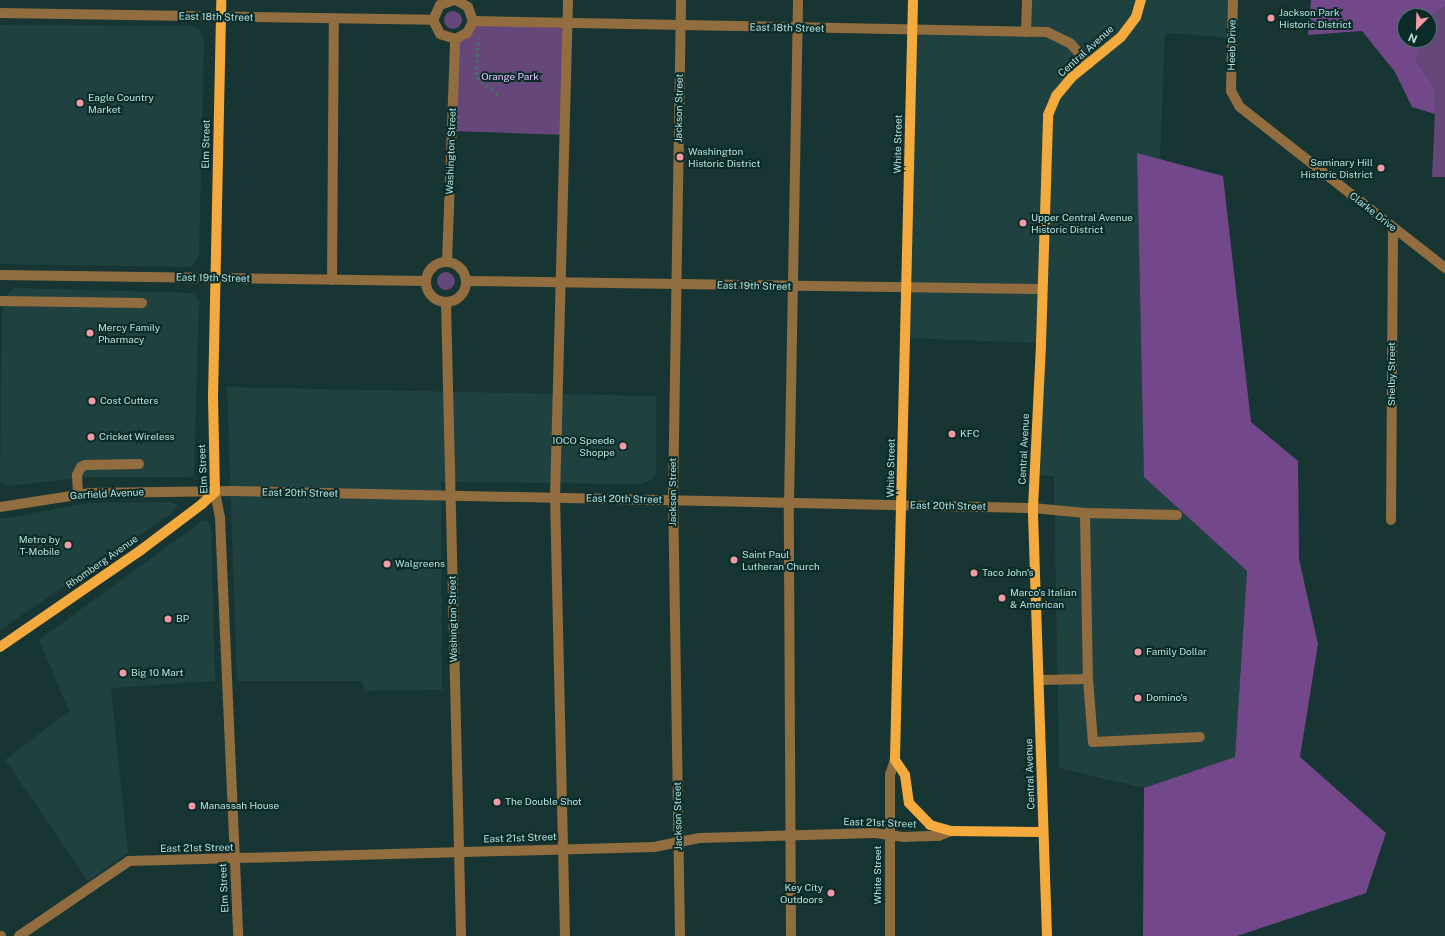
<!DOCTYPE html>
<html>
<head>
<meta charset="utf-8">
<style>
	body { margin:0 }
	#map { position:relative; width:1445px; height:936px; overflow:hidden; background:#163533; font-family:"Public Sans",sans-serif }
	div>[style] { position:absolute }
	[style*='--x'] { left:calc(var(--x)*1px); top:calc(var(--y)*1px); width:calc(var(--w)*1px); rotate:calc(var(--a)*1deg) }
	.built>* { inset:0; background:#1f4241 }
	.green>* { inset:0; background:#664779 }
	.round { border-radius:50% }
	.forest>* { inset:0; background:#72488b }
	.path>* { height:2.5px; margin-top:-1.25px; transform-origin:0; background:repeating-linear-gradient(90deg,#4a6d6b 0 3px,transparent 0 6px) }
	.minor>* { height:10px; margin:-5px; padding:0 5px; transform-origin:5px; border-radius:5px; background:#926d3f }
	.minor>.ring { margin:-5px; padding:0; box-sizing:content-box; background:none; border:10px solid #926d3f; border-radius:50% }
	.major>* { height:10px; margin:-5px; padding:0 5px; transform-origin:5px; border-radius:5px; background:#f5aa3d }
	.dots>* { width:11px; height:11px; translate:-50% -50%; box-sizing:border-box; border:2px solid #0b2b29; border-radius:50% }
	span { translate:-50% -50%; white-space:nowrap; text-align:center; line-height:1.15; -webkit-text-stroke:4px #0b2b29; paint-order:stroke }
	.poi-label { font-size:10px; color:#b4e0dd }
	.left { translate:0 -50%; text-align:left }
	.right { translate:-100% -50%; text-align:right }
	.street-label { font-size:10px; color:#b4e0dd }
	.park-label { font-size:10px; color:#e6c3fd }
	.north { position:absolute; left:1397px; top:8px; width:40px; height:40px; box-sizing:border-box; background:#0b2b29; border:1px solid #4f7371; border-radius:50%; rotate:203deg; font-size:11px; font-weight:700; line-height:16px; text-align:center; color:#b4e0dd }
	.north::after { content:''; display:block; margin:auto; width:14px; height:18px; background:#f49aa5; clip-path:polygon(50% 0,100% 100%,50% 72%,0 100%) }
</style>
</head>
<body>
<div id="map">
	<div class="built">
		<i style="clip-path:polygon(1027px 0,1233px 0,1232px 38px,1165px 33px,1160px 159px,1137px 153px,1144px 477px,1247px 571px,1235px 757px,1144px 788px,1059px 768px,1054px 476px,1034px 475px,1041px 343px,905px 338px,912px 30px,1026px 32px)"></i>
		<i style="clip-path:polygon(0 25px,192px 26px,200px 30px,204px 40px,199px 255px,192px 267px,0 264px)"></i>
		<i style="clip-path:polygon(15px 288px,195px 293px,199px 302px,194px 475px,189px 477px,89px 477px,9px 486px,0 481px,2px 311px,3px 298px)"></i>
		<i style="clip-path:polygon(227px 387px,656px 396px,656px 473px,654px 478px,643px 484px,441px 482px,442px 690px,364px 691px,363px 681px,237px 681px)"></i>
		<i style="clip-path:polygon(171px 502px,177px 505px,172px 513px,0 630px,0 519px,89px 503px)"></i>
		<i style="clip-path:polygon(207px 520px,211px 526px,215px 681px,111px 688px,128px 853px,88px 881px,5px 760px,69px 711px,39px 640px,202px 521px)"></i>
	</div>
	<div class="green">
		<i style="clip-path:polygon(1445px 7px,1445px 177px,1432px 177px,1436px 89px,1416px 60px,1423px 40px,1429px 40px,1432px 15px)"></i>
		<i class="round" style="left:444px;top:11px;width:18px;height:18px"></i>
		<i style="clip-path:polygon(473px 21px,568px 23px,565px 135px,451px 131px,455px 39px)"></i>
		<i class="round" style="left:437px;top:272px;width:18px;height:18px"></i>
	</div>
	<div class="forest">
		<i style="clip-path:polygon(1311px 0,1445px 0,1445px 7px,1432px 15px,1429px 23px,1429px 16px,1405px 16px,1405px 40px,1423px 40px,1416px 60px,1436px 89px,1435px 114px,1412px 107px,1395px 72px,1362px 31px,1308px 35px)"></i>
		<i style="clip-path:polygon(1137px 153px,1223px 176px,1251px 422px,1298px 461px,1299px 559px,1318px 644px,1300px 757px,1386px 833px,1366px 893px,1237px 936px,1143px 936px,1144px 788px,1235px 757px,1247px 571px,1144px 477px)"></i>
	</div>
	<div class="path">
		<i style="--x:478;--y:42;--w:35;--a:92"></i>
		<i style="--x:477;--y:77;--w:26;--a:39"></i>
		<i style="--x:497;--y:93;--w:5;--a:79"></i>
	</div>
	<div class="minor">
		<i style="--x:454;--y:0;--w:15;--a:160"></i>
		<i style="--x:440;--y:5;--w:17;--a:115"></i>
		<i style="--x:433;--y:20;--w:16;--a:63"></i>
		<i style="--x:440;--y:34;--w:16;--a:18"></i>
		<i style="--x:455;--y:39;--w:13;--a:-27"></i>
		<i style="--x:467;--y:33;--w:13;--a:-63"></i>
		<i style="--x:473;--y:21;--w:15;--a:-110"></i>
		<i style="--x:468;--y:7;--w:14;--a:-150"></i>
		<i style="--x:1233;--y:0;--w:91;--a:91.3"></i>
		<i style="--x:1231;--y:91;--w:18;--a:61"></i>
		<i style="--x:1240;--y:107;--w:261;--a:38.1"></i>
		<i style="--x:0;--y:13;--w:433;--a:0.9"></i>
		<i style="--x:473;--y:21;--w:574;--a:1.1"></i>
		<i style="--x:1047;--y:32;--w:25;--a:26"></i>
		<i style="--x:1070;--y:43;--w:28;--a:48"></i>
		<i style="--x:1026;--y:32;--w:32;--a:-88"></i>
		<i style="--x:447;--y:262;--w:223;--a:-87.9"></i>
		<i class="ring" style="left:426px;top:262px;width:30px;height:30px"></i>
		<i style="--x:0;--y:275;--w:426;--a:0.8"></i>
		<i style="--x:332;--y:280;--w:261;--a:-89.6"></i>
		<i style="--x:466;--y:281;--w:575;--a:0.8"></i>
		<i style="--x:0;--y:301;--w:142;--a:0.8"></i>
		<i style="--x:446;--y:302;--w:634;--a:88.64"></i>
		<i style="--x:215;--y:492;--w:26;--a:79"></i>
		<i style="--x:220;--y:518;--w:418;--a:87.5"></i>
		<i style="--x:78;--y:494;--w:19;--a:-93"></i>
		<i style="--x:77;--y:475;--w:9;--a:-63"></i>
		<i style="--x:81;--y:467;--w:4;--a:-27"></i>
		<i style="--x:85;--y:465;--w:54;--a:-1.1"></i>
		<i style="--x:0;--y:507;--w:90;--a:-8.9"></i>
		<i style="--x:89;--y:493;--w:145;--a:-0.8"></i>
		<i style="--x:234;--y:491;--w:799;--a:1.22"></i>
		<i style="--x:1033;--y:508;--w:52;--a:5.5"></i>
		<i style="--x:1085;--y:513;--w:166;--a:89"></i>
		<i style="--x:1088;--y:679;--w:49;--a:178.8"></i>
		<i style="--x:1085;--y:513;--w:92;--a:1.2"></i>
		<i style="--x:1391;--y:520;--w:291;--a:-89.6"></i>
		<i style="--x:1088;--y:679;--w:63;--a:85.5"></i>
		<i style="--x:1093;--y:742;--w:107;--a:-2.7"></i>
		<i style="--x:0;--y:936;--w:1;--a:0"></i>
		<i style="--x:19;--y:936;--w:133;--a:-34.3"></i>
		<i style="--x:129;--y:861;--w:525;--a:-1.53"></i>
		<i style="--x:654;--y:847;--w:46;--a:-11.3"></i>
		<i style="--x:699;--y:838;--w:176;--a:-1.6"></i>
		<i style="--x:875;--y:833;--w:28;--a:8"></i>
		<i style="--x:903;--y:837;--w:35;--a:-2"></i>
		<i style="--x:938;--y:836;--w:14;--a:-21"></i>
		<i style="--x:565;--y:936;--w:438;--a:-91.3"></i>
		<i style="--x:555;--y:498;--w:498;--a:-88.5"></i>
		<i style="--x:680;--y:936;--w:436;--a:-90.9"></i>
		<i style="--x:673;--y:500;--w:500;--a:-89.08"></i>
		<i style="--x:791;--y:936;--w:433;--a:-90.3"></i>
		<i style="--x:789;--y:503;--w:503;--a:-88.97"></i>
		<i style="--x:890;--y:936;--w:161;--a:-90"></i>
		<i style="--x:890;--y:775;--w:16;--a:-72"></i>
	</div>
	<div class="major">
		<i style="--x:913;--y:0;--w:760;--a:91.36"></i>
		<i style="--x:895;--y:760;--w:18;--a:56"></i>
		<i style="--x:905;--y:775;--w:28;--a:82"></i>
		<i style="--x:909;--y:803;--w:30;--a:46"></i>
		<i style="--x:930;--y:825;--w:22;--a:16"></i>
		<i style="--x:951;--y:831;--w:92;--a:0.6"></i>
		<i style="--x:0;--y:647;--w:171;--a:-34.5"></i>
		<i style="--x:141;--y:550;--w:76;--a:-37"></i>
		<i style="--x:202;--y:504;--w:18;--a:-43"></i>
		<i style="--x:215;--y:492;--w:95;--a:-91.2"></i>
		<i style="--x:213;--y:397;--w:397;--a:-88.8"></i>
		<i style="--x:1047;--y:936;--w:428;--a:-91.9"></i>
		<i style="--x:1033;--y:508;--w:165;--a:-87.2"></i>
		<i style="--x:1041;--y:343;--w:228;--a:-88.2"></i>
		<i style="--x:1048;--y:115;--w:21;--a:-67"></i>
		<i style="--x:1056;--y:96;--w:25;--a:-50"></i>
		<i style="--x:1072;--y:77;--w:63;--a:-39.2"></i>
		<i style="--x:1121;--y:37;--w:25;--a:-53"></i>
		<i style="--x:1136;--y:17;--w:18;--a:-74"></i>
	</div>
	<div class="dots">
		<i style="left:1271px;top:18px;background:#f49aa5"></i>
		<i style="left:80px;top:103px;background:#f49aa5"></i>
		<i style="left:680px;top:157px;background:#f49aa5"></i>
		<i style="left:1381px;top:168px;background:#f49aa5"></i>
		<i style="left:1023px;top:223px;background:#f49aa5"></i>
		<i style="left:90px;top:333px;background:#f49aa5"></i>
		<i style="left:92px;top:401px;background:#f49aa5"></i>
		<i style="left:952px;top:434px;background:#f49aa5"></i>
		<i style="left:91px;top:437px;background:#f49aa5"></i>
		<i style="left:623px;top:446px;background:#f49aa5"></i>
		<i style="left:68px;top:545px;background:#f49aa5"></i>
		<i style="left:734px;top:560px;background:#f49aa5"></i>
		<i style="left:387px;top:564px;background:#f49aa5"></i>
		<i style="left:974px;top:573px;background:#f49aa5"></i>
		<i style="left:1002px;top:598px;background:#f49aa5"></i>
		<i style="left:168px;top:619px;background:#f49aa5"></i>
		<i style="left:1138px;top:652px;background:#f49aa5"></i>
		<i style="left:123px;top:673px;background:#f49aa5"></i>
		<i style="left:1138px;top:698px;background:#f49aa5"></i>
		<i style="left:497px;top:802px;background:#f49aa5"></i>
		<i style="left:192px;top:806px;background:#f49aa5"></i>
		<i style="left:831px;top:893px;background:#f49aa5"></i>
	</div>
	<div class="poi-label">
		<span class="left" style="left:1279px;top:18px">Jackson Park<br>Historic District</span>
		<span class="left" style="left:88px;top:103px">Eagle Country<br>Market</span>
		<span class="left" style="left:688px;top:157px">Washington<br>Historic District</span>
		<span class="right" style="left:1373px;top:168px">Seminary Hill<br>Historic District</span>
		<span class="left" style="left:1031px;top:223px">Upper Central Avenue<br>Historic District</span>
		<span class="left" style="left:98px;top:333px">Mercy Family<br>Pharmacy</span>
		<span class="left" style="left:100px;top:401px">Cost Cutters</span>
		<span class="left" style="left:960px;top:434px">KFC</span>
		<span class="left" style="left:99px;top:437px">Cricket Wireless</span>
		<span class="right" style="left:615px;top:446px">IOCO Speede<br>Shoppe</span>
		<span class="right" style="left:60px;top:545px">Metro by<br>T-Mobile</span>
		<span class="left" style="left:742px;top:560px">Saint Paul<br>Lutheran Church</span>
		<span class="left" style="left:395px;top:564px">Walgreens</span>
		<span class="left" style="left:982px;top:573px">Taco John's</span>
		<span class="left" style="left:1010px;top:598px">Marco's Italian<br>&amp; American</span>
		<span class="left" style="left:176px;top:619px">BP</span>
		<span class="left" style="left:1146px;top:652px">Family Dollar</span>
		<span class="left" style="left:131px;top:673px">Big 10 Mart</span>
		<span class="left" style="left:1146px;top:698px">Domino's</span>
		<span class="left" style="left:505px;top:802px">The Double Shot</span>
		<span class="left" style="left:200px;top:806px">Manassah House</span>
		<span class="right" style="left:823px;top:893px">Key City<br>Outdoors</span>
	</div>
	<div class="street-label">
		<span style="left:216px;top:17px;rotate:1deg">East 18th Street</span>
		<span style="left:787px;top:28px;rotate:1deg">East 18th Street</span>
		<span style="left:1232px;top:45px;rotate:-89deg">Heeb Drive</span>
		<span style="left:1086px;top:51px;rotate:-42deg">Central Avenue</span>
		<span style="left:679px;top:108px;rotate:-89deg">Jackson Street</span>
		<span style="left:206px;top:144px;rotate:-89deg">Elm Street</span>
		<span style="left:898px;top:144px;rotate:-89deg">White Street</span>
		<span style="left:451px;top:151px;rotate:-88deg">Washington Street</span>
		<span style="left:1373px;top:212px;rotate:38deg">Clarke Drive</span>
		<span style="left:213px;top:278px;rotate:1deg">East 19th Street</span>
		<span style="left:754px;top:286px;rotate:1deg">East 19th Street</span>
		<span style="left:1392px;top:374px;rotate:-90deg">Shelby Street</span>
		<span style="left:1024px;top:449px;rotate:-87deg">Central Avenue</span>
		<span style="left:891px;top:468px;rotate:-89deg">White Street</span>
		<span style="left:203px;top:469px;rotate:-93deg">Elm Street</span>
		<span style="left:673px;top:492px;rotate:-90deg">Jackson Street</span>
		<span style="left:300px;top:493px;rotate:1deg">East 20th Street</span>
		<span style="left:107px;top:494px;rotate:-3deg">Garfield Avenue</span>
		<span style="left:624px;top:499px;rotate:1deg">East 20th Street</span>
		<span style="left:948px;top:506px;rotate:1deg">East 20th Street</span>
		<span style="left:102px;top:562px;rotate:-35deg">Rhomberg Avenue</span>
		<span style="left:453px;top:619px;rotate:-91deg">Washington Street</span>
		<span style="left:1030px;top:774px;rotate:-92deg">Central Avenue</span>
		<span style="left:678px;top:816px;rotate:-91deg">Jackson Street</span>
		<span style="left:880px;top:823px;rotate:2deg">East 21st Street</span>
		<span style="left:520px;top:838px;rotate:-2deg">East 21st Street</span>
		<span style="left:197px;top:848px;rotate:-1deg">East 21st Street</span>
		<span style="left:878px;top:875px;rotate:-90deg">White Street</span>
		<span style="left:224px;top:888px;rotate:-93deg">Elm Street</span>
	</div>
	<div class="park-label">
		<span style="left:510px;top:77px">Orange Park</span>
	</div>
	<div class="north">N</div>
</div>
</body>
</html>
